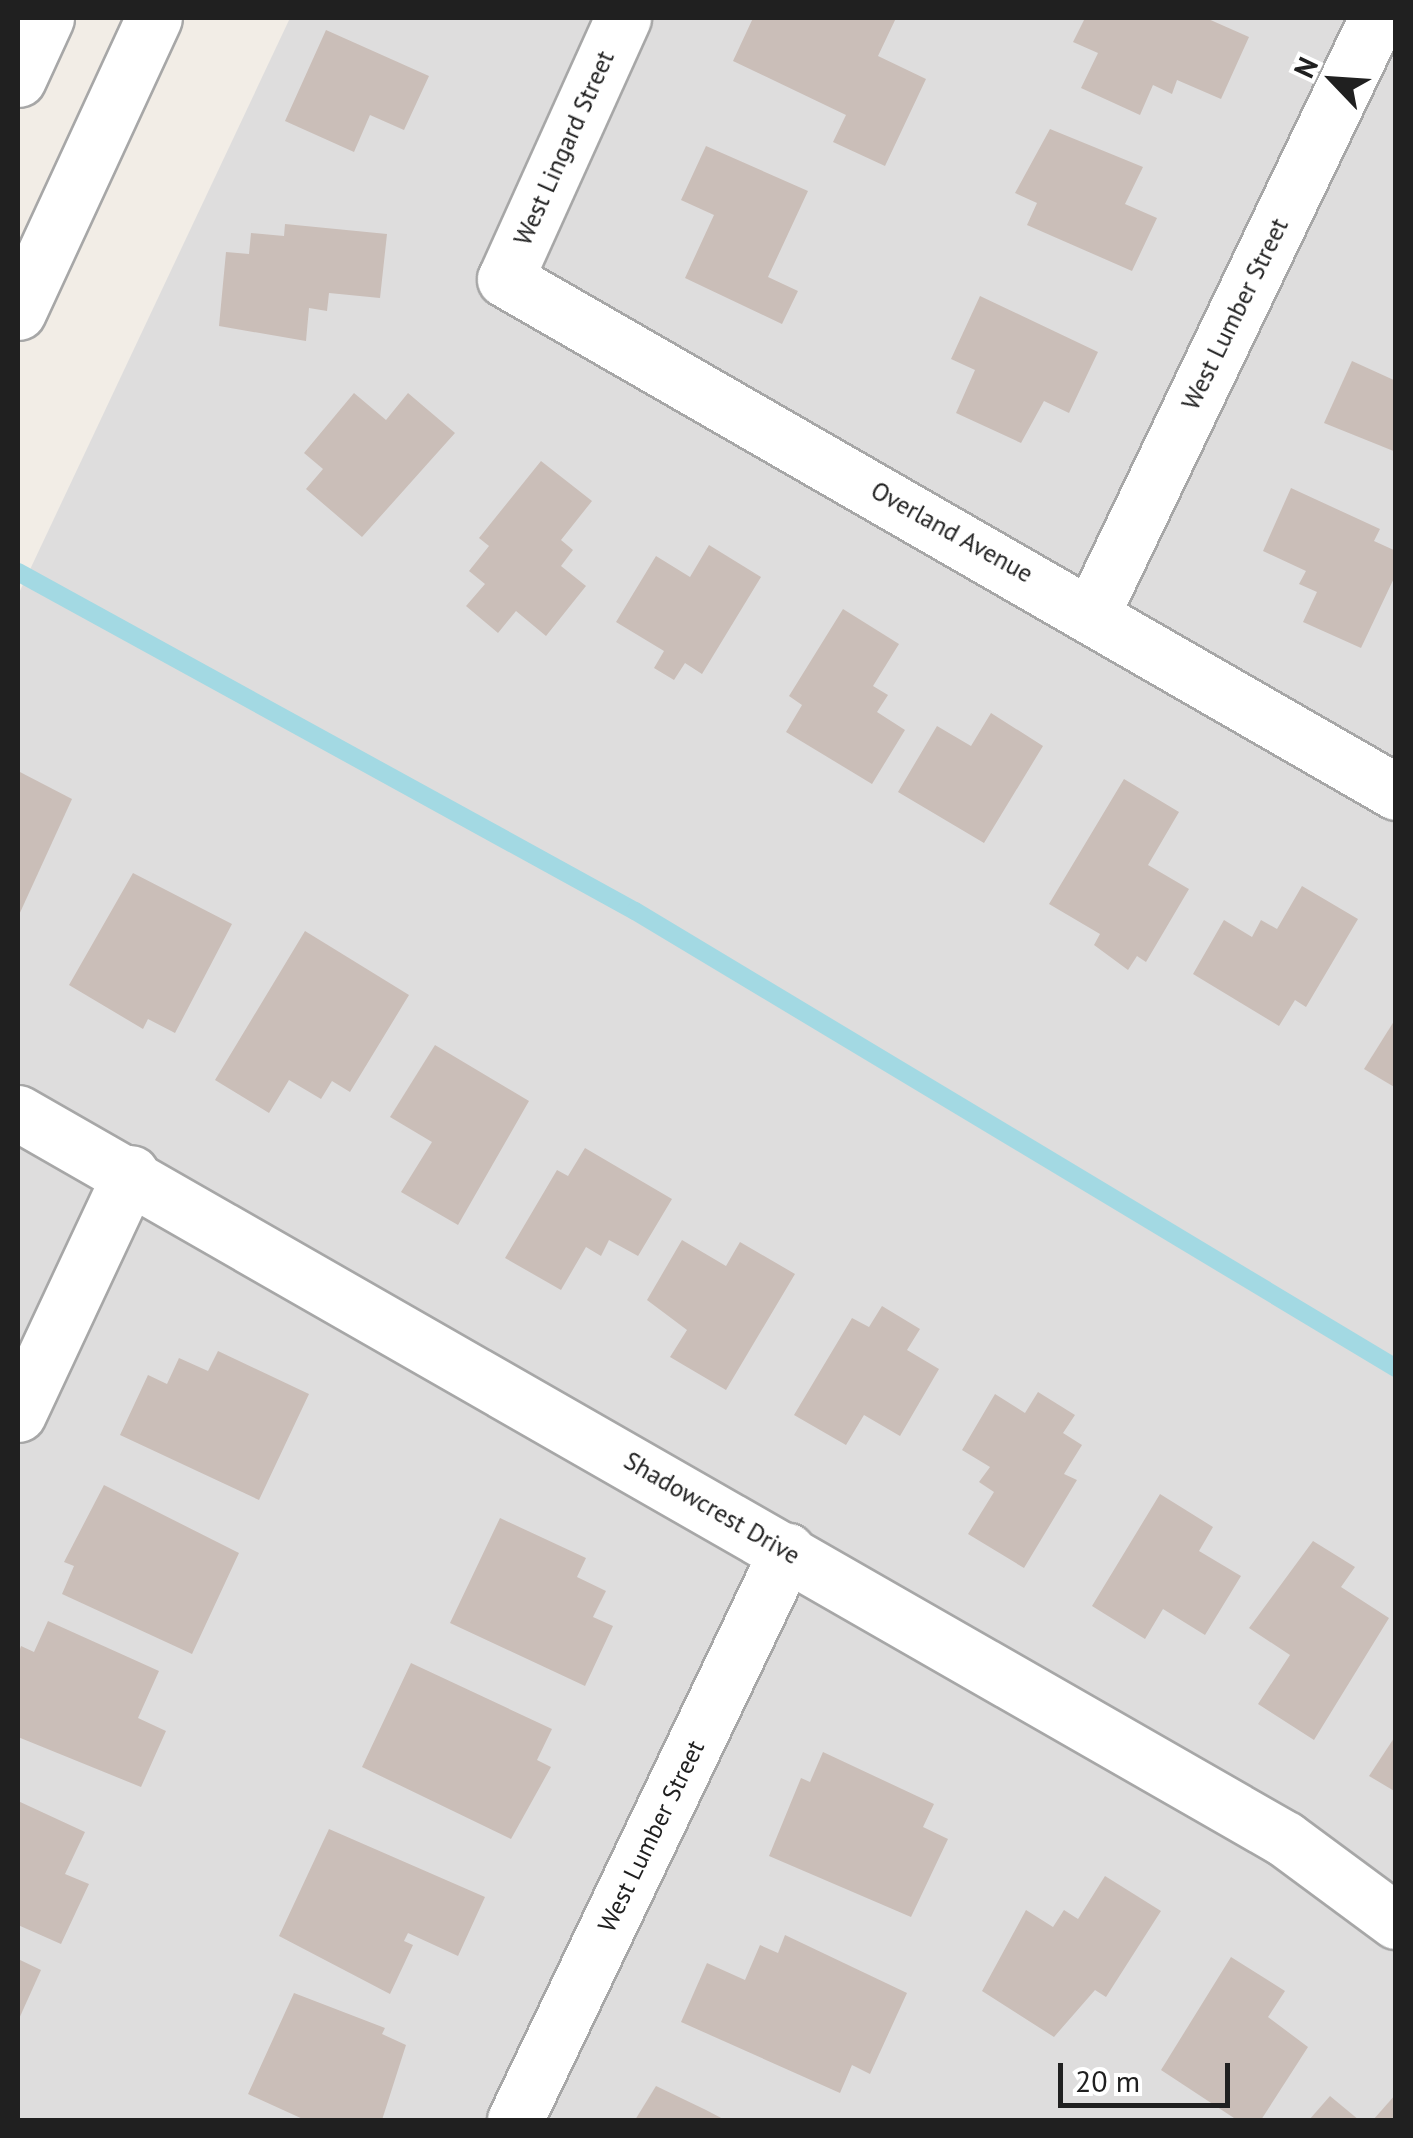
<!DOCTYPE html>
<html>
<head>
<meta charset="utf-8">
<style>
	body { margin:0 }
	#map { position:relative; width:1413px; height:2138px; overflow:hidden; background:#f2ede6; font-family:"PT Sans",sans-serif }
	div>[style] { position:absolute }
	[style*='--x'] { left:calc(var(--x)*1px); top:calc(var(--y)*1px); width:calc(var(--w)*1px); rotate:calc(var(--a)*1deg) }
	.residential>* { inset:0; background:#dedddd }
	.stream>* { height:18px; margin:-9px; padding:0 9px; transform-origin:9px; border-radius:9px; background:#a3d9e3 }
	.building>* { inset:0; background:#cabeb8 }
	.roads { filter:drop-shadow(2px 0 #a7a7a7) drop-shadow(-2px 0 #a7a7a7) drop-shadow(0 2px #a7a7a7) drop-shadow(0 -2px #a7a7a7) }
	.minor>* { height:55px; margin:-27.5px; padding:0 27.5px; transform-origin:27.5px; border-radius:27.5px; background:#fff }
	span { translate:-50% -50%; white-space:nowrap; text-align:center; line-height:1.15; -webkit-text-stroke:9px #fff; paint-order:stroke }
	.street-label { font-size:25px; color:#202020 }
	.frame { position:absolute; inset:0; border:20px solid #202020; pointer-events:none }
	.north { position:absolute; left:1283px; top:30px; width:100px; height:100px; -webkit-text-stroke:8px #fff; paint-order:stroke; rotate:295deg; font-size:28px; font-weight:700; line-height:40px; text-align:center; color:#202020 }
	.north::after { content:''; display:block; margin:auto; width:35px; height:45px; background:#202020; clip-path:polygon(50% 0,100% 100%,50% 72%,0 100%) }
	.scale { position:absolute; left:1058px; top:2063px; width:172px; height:45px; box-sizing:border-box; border:5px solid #202020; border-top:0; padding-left:12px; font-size:30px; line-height:35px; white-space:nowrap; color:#202020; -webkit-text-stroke:8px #fff; paint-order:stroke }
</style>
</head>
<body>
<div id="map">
	<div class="residential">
		<i style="clip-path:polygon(290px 18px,1395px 18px,1395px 2120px,18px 2120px,18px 595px)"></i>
	</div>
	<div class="stream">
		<i style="--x:18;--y:572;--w:704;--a:28.79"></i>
		<i style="--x:635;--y:911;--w:888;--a:30.99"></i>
	</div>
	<div class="building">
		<i style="clip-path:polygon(753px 18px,896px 18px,878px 56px,926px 79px,885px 166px,833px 142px,846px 115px,733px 61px)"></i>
		<i style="clip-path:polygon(1085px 18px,1206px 18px,1249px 37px,1221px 99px,1177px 80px,1172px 94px,1153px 85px,1140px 115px,1081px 88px,1098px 53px,1073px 42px)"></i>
		<i style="clip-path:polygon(326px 30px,429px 76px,404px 130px,370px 115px,354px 152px,285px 121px)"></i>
		<i style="clip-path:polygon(1050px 129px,1143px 167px,1125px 204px,1157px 218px,1132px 271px,1027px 225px,1037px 203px,1015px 193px)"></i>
		<i style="clip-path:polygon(706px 146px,808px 191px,768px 277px,798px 291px,782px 324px,685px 278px,714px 215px,681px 200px)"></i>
		<i style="clip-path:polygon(285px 224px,387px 234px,380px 298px,329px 293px,327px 311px,309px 308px,306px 341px,219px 326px,226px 252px,249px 254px,251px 233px,284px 236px)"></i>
		<i style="clip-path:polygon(980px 296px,1098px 352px,1069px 413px,1044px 401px,1021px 443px,956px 413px,975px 370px,951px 359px)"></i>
		<i style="clip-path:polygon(1352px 361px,1396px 381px,1396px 452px,1324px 423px)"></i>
		<i style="clip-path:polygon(354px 393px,386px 420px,408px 393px,455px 433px,362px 537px,306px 489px,323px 469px,304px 453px)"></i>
		<i style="clip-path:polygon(541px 461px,592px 501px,561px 540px,573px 550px,561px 566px,586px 586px,546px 636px,516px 611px,498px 633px,466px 606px,485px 584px,469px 571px,489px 546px,479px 538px)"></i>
		<i style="clip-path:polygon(1291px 488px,1380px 529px,1374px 541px,1396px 551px,1396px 574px,1361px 648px,1303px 622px,1317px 592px,1299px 584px,1306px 571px,1263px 551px)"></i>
		<i style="clip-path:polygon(709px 545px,761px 577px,702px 674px,685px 663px,674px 680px,654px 668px,664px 651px,616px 622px,656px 556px,690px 577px)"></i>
		<i style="clip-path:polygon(843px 609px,899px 644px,873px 686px,888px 695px,877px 712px,905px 730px,872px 784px,786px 732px,802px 705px,789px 696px)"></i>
		<i style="clip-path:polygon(991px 713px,1043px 746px,984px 843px,898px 792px,937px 726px,971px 746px)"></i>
		<i style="clip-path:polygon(18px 771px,72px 799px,18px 917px)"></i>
		<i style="clip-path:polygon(1124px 779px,1179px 812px,1148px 865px,1189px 889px,1146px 962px,1137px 956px,1128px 970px,1094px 945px,1100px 934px,1049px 904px)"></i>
		<i style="clip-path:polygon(133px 873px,232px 924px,175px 1033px,148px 1019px,143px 1029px,69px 985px)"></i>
		<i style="clip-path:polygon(1302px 886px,1358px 919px,1306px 1007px,1295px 1000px,1279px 1026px,1193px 974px,1224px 920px,1252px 937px,1261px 920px,1277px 929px)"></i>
		<i style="clip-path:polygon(305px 931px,409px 995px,350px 1092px,332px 1081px,321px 1099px,289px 1080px,269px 1113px,215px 1080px)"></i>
		<i style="clip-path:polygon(1396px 1018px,1396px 1088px,1364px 1069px)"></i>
		<i style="clip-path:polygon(435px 1045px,529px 1101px,458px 1225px,401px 1192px,432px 1142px,390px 1117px)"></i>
		<i style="clip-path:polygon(585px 1148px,672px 1199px,638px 1256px,609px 1240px,601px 1256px,586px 1247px,561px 1290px,505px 1258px,557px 1170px,568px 1176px)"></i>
		<i style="clip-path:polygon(682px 1240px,726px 1266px,740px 1242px,795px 1274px,726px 1390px,670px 1357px,687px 1330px,647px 1300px)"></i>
		<i style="clip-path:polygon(882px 1306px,920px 1329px,907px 1350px,939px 1369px,900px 1436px,864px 1415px,846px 1445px,794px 1415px,852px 1318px,869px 1327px)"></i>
		<i style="clip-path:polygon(218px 1351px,309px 1394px,259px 1500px,120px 1435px,148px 1375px,167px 1384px,179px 1358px,208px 1371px)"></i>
		<i style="clip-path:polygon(1038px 1392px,1075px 1415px,1063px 1433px,1082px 1445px,1064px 1474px,1077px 1480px,1024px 1568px,968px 1534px,994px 1492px,979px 1482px,990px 1467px,962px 1450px,995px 1394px,1025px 1413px)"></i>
		<i style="clip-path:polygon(104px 1485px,239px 1553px,192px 1654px,62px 1594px,74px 1566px,64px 1562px)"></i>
		<i style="clip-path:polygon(1160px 1494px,1213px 1527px,1199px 1551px,1241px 1576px,1205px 1635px,1163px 1609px,1145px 1639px,1092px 1606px)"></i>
		<i style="clip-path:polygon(500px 1518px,586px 1558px,577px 1577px,606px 1591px,593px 1617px,613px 1626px,585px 1686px,450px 1623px)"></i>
		<i style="clip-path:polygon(1313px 1541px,1355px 1567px,1341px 1587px,1389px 1618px,1314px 1740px,1258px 1704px,1290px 1655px,1249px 1628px)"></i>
		<i style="clip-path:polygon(48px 1621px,159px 1671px,138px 1718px,166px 1731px,141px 1787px,18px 1737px,18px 1655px,21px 1646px,34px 1652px)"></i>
		<i style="clip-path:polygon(411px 1663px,552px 1729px,537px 1760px,551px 1767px,511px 1839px,362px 1767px)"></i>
		<i style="clip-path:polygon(1396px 1735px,1396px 1792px,1369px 1776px)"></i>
		<i style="clip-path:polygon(823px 1752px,934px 1804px,923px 1827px,948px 1839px,911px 1917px,769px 1856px,801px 1778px,810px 1782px)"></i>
		<i style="clip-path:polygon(18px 1801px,85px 1832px,65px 1874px,89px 1884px,61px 1944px,18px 1925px)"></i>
		<i style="clip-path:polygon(329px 1829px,485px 1897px,458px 1956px,408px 1933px,404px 1941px,413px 1945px,390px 1994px,279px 1936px)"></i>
		<i style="clip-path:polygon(1105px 1876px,1161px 1911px,1106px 1997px,1095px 1990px,1054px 2037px,982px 1991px,1026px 1910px,1053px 1927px,1064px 1910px,1078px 1919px)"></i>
		<i style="clip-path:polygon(785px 1935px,907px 1993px,870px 2074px,852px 2065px,840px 2093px,681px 2022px,707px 1963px,745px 1980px,760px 1945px,778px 1953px)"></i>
		<i style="clip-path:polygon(1231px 1957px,1285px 1991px,1268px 2017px,1308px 2047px,1261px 2120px,1237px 2120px,1161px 2070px)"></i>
		<i style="clip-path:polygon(18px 1959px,41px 1970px,18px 2021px)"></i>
		<i style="clip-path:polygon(294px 1993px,385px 2028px,382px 2034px,406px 2045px,382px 2120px,305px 2120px,248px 2094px)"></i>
		<i style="clip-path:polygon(656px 2086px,706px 2110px,725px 2120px,635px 2120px)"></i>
		<i style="clip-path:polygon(1396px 2094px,1396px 2120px,1373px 2120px)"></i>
		<i style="clip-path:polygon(1330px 2096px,1359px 2120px,1309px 2120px)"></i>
	</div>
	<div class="roads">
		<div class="minor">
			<i style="--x:623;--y:18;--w:286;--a:114.3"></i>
			<i style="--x:505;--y:279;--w:1028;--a:29.93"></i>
			<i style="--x:18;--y:79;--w:67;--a:-65.3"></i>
			<i style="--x:18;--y:312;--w:324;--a:-65.2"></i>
			<i style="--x:1093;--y:611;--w:657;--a:-64.41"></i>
			<i style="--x:18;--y:1113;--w:1460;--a:29.81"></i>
			<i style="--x:1285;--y:1839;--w:138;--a:36.5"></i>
			<i style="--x:18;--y:1414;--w:266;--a:-64.9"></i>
			<i style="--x:515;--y:2120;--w:631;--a:-64.45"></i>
		</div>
	</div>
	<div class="street-label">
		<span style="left:564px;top:148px;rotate:-66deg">West Lingard Street</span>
		<span style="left:1235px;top:314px;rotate:-64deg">West Lumber Street</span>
		<span style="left:952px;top:532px;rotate:29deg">Overland Avenue</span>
		<span style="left:712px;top:1508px;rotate:30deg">Shadowcrest Drive</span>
		<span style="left:651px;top:1836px;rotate:-64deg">West Lumber Street</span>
	</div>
	<div class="frame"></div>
	<div class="north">N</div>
	<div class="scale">20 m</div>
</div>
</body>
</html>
